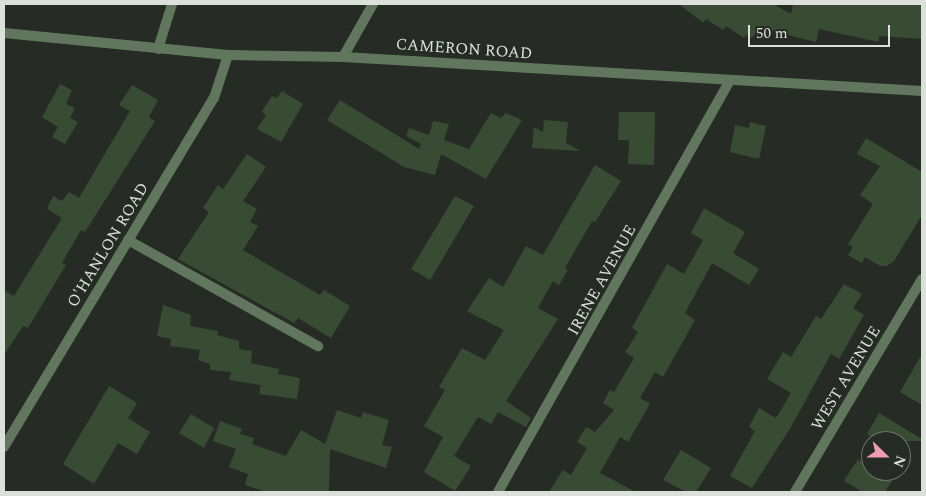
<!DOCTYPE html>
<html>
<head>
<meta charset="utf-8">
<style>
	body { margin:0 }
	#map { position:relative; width:926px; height:496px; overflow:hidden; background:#262c25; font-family:Spectral,serif }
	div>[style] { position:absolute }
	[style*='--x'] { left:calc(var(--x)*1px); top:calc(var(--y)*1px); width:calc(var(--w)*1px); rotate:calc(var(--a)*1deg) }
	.building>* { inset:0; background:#384c34 }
	.service>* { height:10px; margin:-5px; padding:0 5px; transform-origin:5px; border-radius:5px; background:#61775d }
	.minor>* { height:10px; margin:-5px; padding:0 5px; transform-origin:5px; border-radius:5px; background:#61775d }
	.tertiary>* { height:10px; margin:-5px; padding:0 5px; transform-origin:5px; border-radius:5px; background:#61775d }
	span { translate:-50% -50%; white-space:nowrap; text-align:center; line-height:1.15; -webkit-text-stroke:4px #262c25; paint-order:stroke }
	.street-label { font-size:16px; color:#dce0db }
	.frame { position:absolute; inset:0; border:5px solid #dce0db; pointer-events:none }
	.north { position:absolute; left:861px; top:431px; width:50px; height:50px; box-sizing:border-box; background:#262c25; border:1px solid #6f746e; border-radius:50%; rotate:112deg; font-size:14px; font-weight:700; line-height:20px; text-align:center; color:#dce0db }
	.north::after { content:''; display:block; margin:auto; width:18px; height:22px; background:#ef9ab7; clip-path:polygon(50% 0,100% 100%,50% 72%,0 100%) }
	.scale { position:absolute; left:748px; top:25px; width:142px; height:22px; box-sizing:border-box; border:2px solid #dce0db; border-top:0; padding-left:6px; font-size:15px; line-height:18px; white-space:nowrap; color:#dce0db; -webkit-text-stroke:4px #262c25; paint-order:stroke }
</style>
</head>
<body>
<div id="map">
	<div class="building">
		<i style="clip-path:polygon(679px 4px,773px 4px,791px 14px,793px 4px,922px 4px,922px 39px,879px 36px,878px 42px,819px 29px,816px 42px,759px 28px,752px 38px,746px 35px,744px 38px,726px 26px,723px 30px,706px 19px,703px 23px)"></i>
		<i style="clip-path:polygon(60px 84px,72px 90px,66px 104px,75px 108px,70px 118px,78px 122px,65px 144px,52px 137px,58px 127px,42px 117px)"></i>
		<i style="clip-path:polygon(132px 85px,158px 100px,149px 117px,155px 121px,85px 232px,81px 230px,62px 263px,66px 265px,28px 328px,23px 326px,4px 355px,4px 290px,14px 296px,62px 218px,47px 209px,53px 196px,62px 201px,69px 192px,79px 198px,130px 111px,119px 105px)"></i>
		<i style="clip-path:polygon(282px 91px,303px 104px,281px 142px,257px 129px,266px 115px,262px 111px,272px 96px,277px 98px)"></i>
		<i style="clip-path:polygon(340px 100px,419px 149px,421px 144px,406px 136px,409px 128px,429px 135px,433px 121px,449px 124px,444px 140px,469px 149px,491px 113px,501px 118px,506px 113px,522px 120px,486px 179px,441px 154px,435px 175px,404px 167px,327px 120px)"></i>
		<i style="clip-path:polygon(619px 112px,655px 112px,654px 165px,628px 164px,629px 140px,618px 140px)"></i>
		<i style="clip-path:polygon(544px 120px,568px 122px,566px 143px,580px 151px,532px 148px,534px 127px,543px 132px)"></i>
		<i style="clip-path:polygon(750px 122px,766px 126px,759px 159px,730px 152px,735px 125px,749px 128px)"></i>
		<i style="clip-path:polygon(866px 138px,922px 172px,922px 215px,894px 261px,887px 266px,880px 266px,865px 257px,862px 263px,848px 255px,853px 247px,848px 244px,873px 204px,860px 195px,880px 166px,857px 154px)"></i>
		<i style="clip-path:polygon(247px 154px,266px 167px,243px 201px,257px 209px,250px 222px,258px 226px,243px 250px,320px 295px,324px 290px,350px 306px,331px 338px,298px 318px,294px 323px,178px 259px,209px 212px,203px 208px,218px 185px,223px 189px)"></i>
		<i style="clip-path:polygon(595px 165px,621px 181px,595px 222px,592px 221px,565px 268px,568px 270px,559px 285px,553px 281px,538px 308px,558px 319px,506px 401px,531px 418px,526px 427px,498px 412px,491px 424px,478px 417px,454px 456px,471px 466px,455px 491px,424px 472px,443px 437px,424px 426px,445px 390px,439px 387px,462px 348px,485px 360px,504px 330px,467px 311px,489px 278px,503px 287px,526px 246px,543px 255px)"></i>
		<i style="clip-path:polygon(455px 196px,474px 206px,430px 280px,411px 269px)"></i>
		<i style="clip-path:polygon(704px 208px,745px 232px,733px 253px,759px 269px,749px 285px,712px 263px,685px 313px,695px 320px,663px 377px,655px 372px,640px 398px,650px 404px,628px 442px,620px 437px,600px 473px,636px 492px,549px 492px,563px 470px,571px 475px,587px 448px,577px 442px,586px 427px,595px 432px,614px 410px,603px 403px,610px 390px,614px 392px,634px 358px,625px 352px,638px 332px,632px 328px,667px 264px,684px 274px,703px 240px,691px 233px)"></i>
		<i style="clip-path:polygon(844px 284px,862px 294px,853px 308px,864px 315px,839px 359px,831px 354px,791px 427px,752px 488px,730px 476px,755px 431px,749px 427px,759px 408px,776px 418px,791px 393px,767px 379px,783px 352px,791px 357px,816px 316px,821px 319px)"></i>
		<i style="clip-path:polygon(163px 305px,191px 315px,190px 326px,218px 331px,217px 335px,239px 341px,239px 349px,252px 351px,251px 363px,279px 369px,278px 374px,300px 378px,297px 399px,259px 394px,261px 385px,229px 380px,231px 372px,210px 370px,210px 364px,198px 360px,200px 350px,170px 346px,171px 339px,157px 336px)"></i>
		<i style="clip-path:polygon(922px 354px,922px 405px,900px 392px)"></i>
		<i style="clip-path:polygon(109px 386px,137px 403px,128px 418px,150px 432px,137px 454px,118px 443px,94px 484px,63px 464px)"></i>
		<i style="clip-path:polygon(337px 410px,361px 418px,363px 412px,389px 420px,382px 445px,392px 447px,386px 468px,330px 449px,329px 491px,266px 492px,245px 485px,248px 474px,229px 467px,236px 449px,213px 441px,220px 421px,242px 429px,240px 434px,254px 438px,252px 444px,286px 456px,301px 430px,325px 444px)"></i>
		<i style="clip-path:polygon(879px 413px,922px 439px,922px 441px,878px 441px,867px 434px)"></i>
		<i style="clip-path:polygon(191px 414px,214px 428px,204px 448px,179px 433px)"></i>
		<i style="clip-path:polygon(681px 450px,711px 468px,696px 492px,686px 492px,663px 480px)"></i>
		<i style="clip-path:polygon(858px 459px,871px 468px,871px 471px,892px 481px,885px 492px,863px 492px,844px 481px)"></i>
	</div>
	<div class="service">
		<i style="--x:158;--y:49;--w:47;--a:-72.7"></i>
	</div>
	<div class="minor">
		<i style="--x:343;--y:57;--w:61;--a:-60.5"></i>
		<i style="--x:128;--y:240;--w:218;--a:29.2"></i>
		<i style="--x:4;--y:447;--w:407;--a:-59"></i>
		<i style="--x:214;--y:98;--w:45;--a:-72"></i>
		<i style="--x:498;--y:492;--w:472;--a:-60.6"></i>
		<i style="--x:795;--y:492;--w:248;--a:-59.2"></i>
	</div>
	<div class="tertiary">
		<i style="--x:4;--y:33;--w:225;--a:5.6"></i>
		<i style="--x:228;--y:55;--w:115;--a:1"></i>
		<i style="--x:343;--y:57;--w:580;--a:3.36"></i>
	</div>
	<div class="street-label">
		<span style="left:464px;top:49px;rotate:4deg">CAMERON ROAD</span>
		<span style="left:108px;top:245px;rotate:-59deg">O'HANLON ROAD</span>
		<span style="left:602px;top:280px;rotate:-61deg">IRENE AVENUE</span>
		<span style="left:846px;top:378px;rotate:-59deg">WEST AVENUE</span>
	</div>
	<div class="frame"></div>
	<div class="north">N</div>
	<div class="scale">50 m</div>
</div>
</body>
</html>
